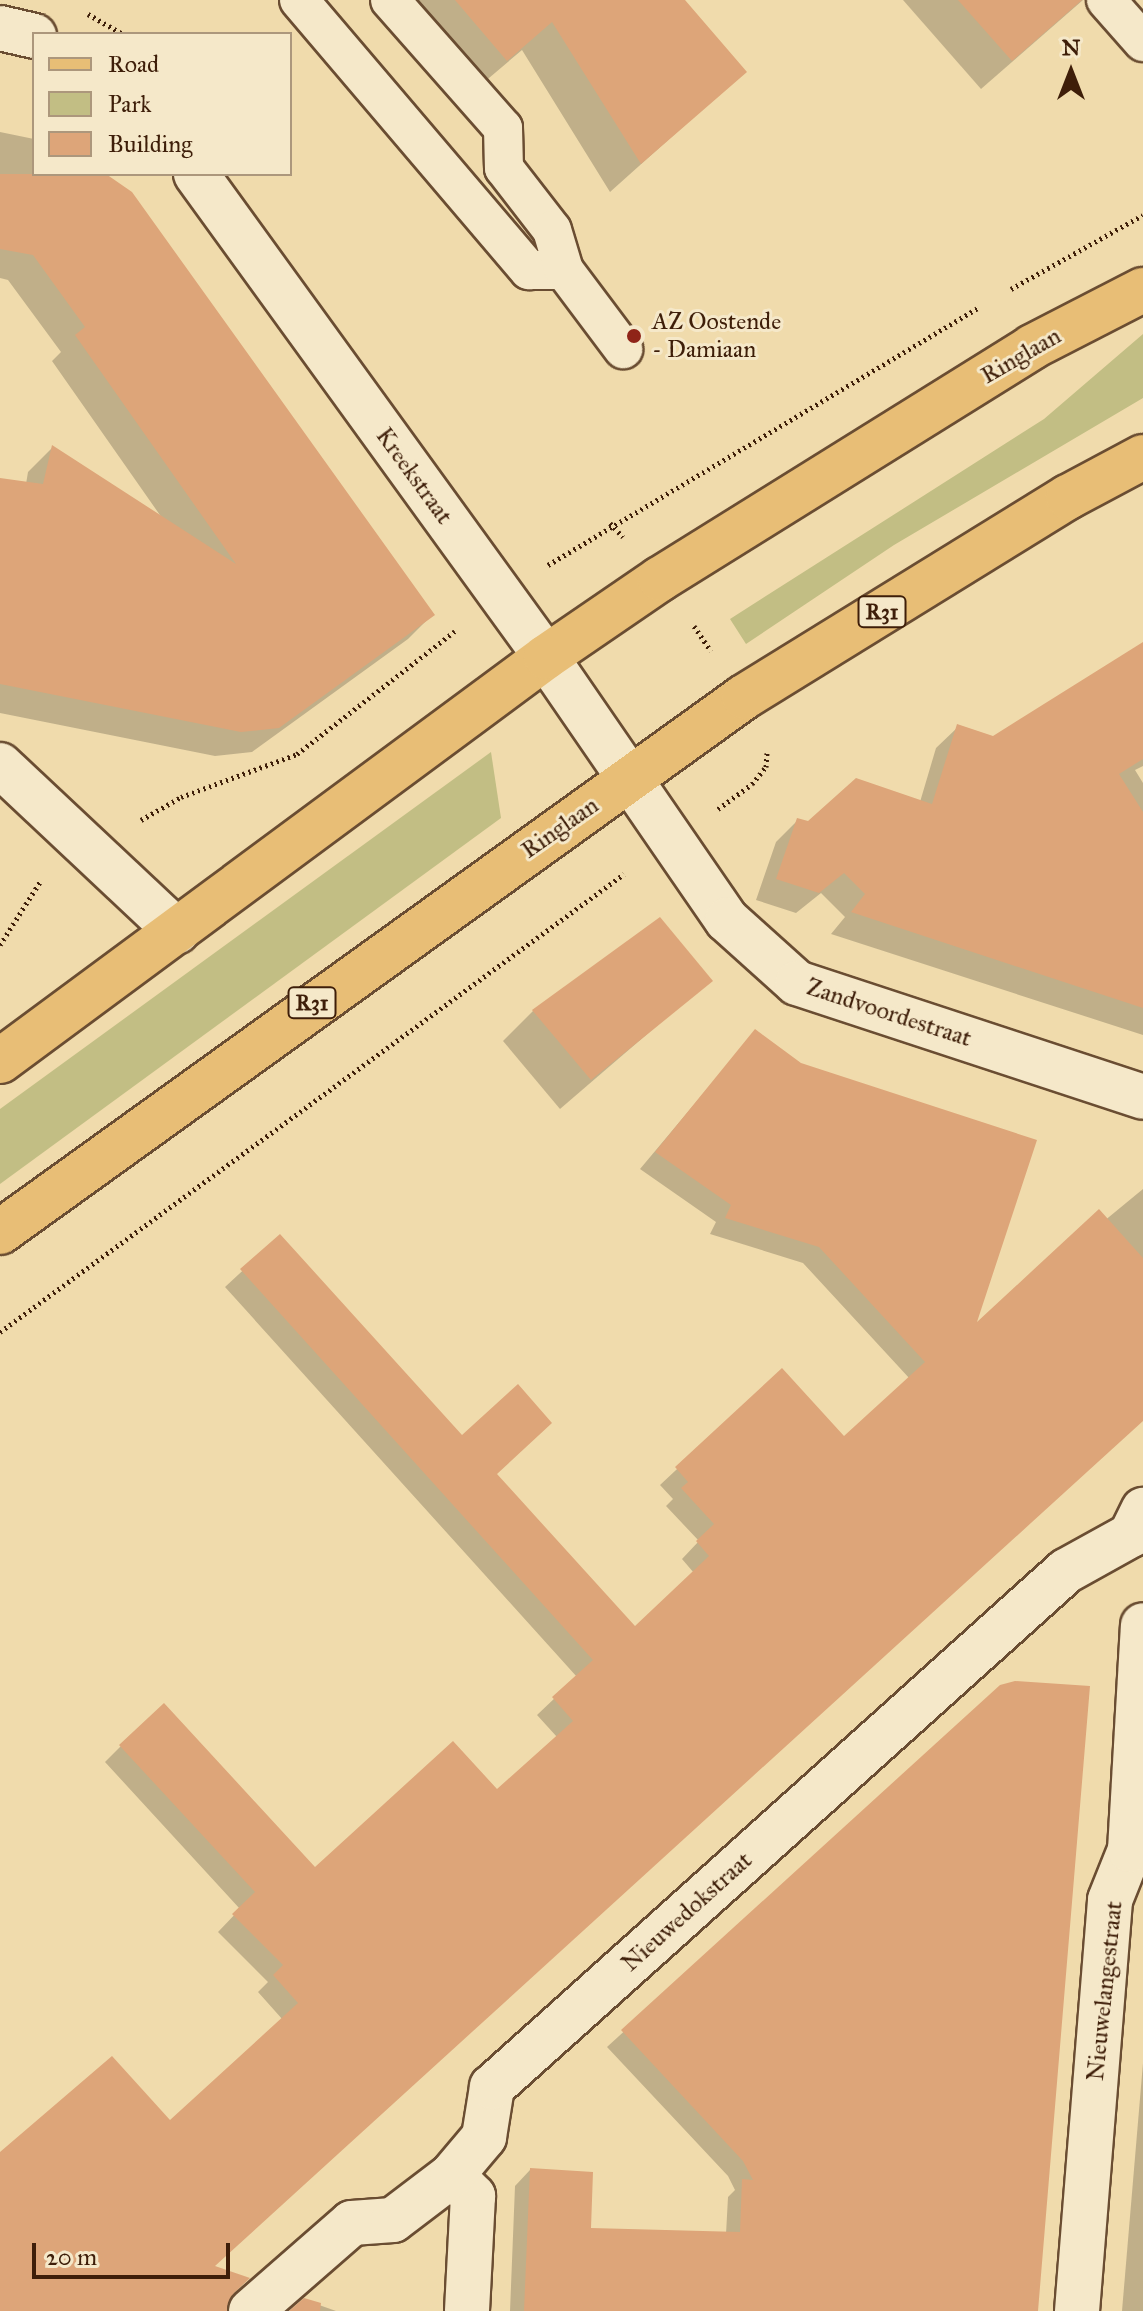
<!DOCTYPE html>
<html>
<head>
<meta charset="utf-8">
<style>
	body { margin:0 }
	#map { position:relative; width:1143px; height:2311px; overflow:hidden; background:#f0dbac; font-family:"IM FELL Great Primer",serif }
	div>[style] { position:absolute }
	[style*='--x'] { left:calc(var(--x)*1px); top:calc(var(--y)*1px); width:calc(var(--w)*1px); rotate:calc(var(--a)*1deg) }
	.green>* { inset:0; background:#c2be84 }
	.shadow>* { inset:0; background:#0003 }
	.building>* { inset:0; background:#dda579 }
	.path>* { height:5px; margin-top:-2.5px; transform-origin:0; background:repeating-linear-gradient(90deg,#3e1e09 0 2px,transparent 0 6px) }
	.roads { filter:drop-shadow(2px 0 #6a4d32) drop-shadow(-2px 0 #6a4d32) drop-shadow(0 2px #6a4d32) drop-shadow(0 -2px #6a4d32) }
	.lane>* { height:38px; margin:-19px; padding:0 19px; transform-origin:19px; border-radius:19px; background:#f5e8c9 }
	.street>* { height:44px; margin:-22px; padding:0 22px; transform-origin:22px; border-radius:22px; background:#f5e8c9 }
	.secondary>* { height:44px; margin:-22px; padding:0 22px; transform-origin:22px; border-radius:22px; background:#f5e8c9 }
	.primary>* { height:44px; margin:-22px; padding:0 22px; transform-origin:22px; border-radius:22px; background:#e8be76 }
	.dots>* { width:22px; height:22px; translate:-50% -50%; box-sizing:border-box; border:4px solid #f5e8c9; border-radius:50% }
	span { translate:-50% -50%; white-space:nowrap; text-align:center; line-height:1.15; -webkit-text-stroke:6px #f5e8c9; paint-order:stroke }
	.shield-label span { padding:2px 6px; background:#f5e8c9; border:2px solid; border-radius:6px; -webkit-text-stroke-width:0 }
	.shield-label { font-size:22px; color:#3e1e09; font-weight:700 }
	.poi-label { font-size:24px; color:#3e1e09 }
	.left { translate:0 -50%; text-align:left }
	.street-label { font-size:24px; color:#3e1e09 }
	.legend { position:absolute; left:32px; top:32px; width:260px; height:144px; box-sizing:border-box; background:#f5e8c9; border:2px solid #ac977c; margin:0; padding:10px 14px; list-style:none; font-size:24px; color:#3e1e09 }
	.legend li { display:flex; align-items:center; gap:16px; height:40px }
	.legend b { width:40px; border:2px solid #ac977c }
	.north { position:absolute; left:1031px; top:32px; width:80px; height:80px; -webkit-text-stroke:6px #f5e8c9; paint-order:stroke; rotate:0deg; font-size:22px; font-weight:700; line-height:32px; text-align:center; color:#3e1e09 }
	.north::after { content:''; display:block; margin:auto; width:28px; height:36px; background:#3e1e09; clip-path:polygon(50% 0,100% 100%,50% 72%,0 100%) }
	.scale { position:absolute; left:32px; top:2243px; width:198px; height:36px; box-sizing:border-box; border:4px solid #3e1e09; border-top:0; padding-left:10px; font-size:24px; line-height:28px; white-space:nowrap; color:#3e1e09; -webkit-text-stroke:6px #f5e8c9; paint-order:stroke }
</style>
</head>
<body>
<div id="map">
	<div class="green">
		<i style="clip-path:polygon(1143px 334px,1143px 398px,894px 545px,746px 644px,730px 619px,1044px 419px)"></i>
		<i style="clip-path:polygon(491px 752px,501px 818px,0 1184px,0 1109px)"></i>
	</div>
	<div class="shadow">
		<i style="clip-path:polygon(399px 0,682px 0,744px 72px,610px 192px,522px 50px,476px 89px)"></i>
		<i style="clip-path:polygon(903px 0,1083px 0,981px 89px)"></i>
		<i style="clip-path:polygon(0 132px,34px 139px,34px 174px,103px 174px,432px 615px,408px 639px,252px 752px,215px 756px,0 713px,0 482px,26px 484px,28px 472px,53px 447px,162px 518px,52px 361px,61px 352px,8px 280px,0 278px)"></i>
		<i style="clip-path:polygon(1143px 645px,1143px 766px,1135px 770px,1143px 783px,1143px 1035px,831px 934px,845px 917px,821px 893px,796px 913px,756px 900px,776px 842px,798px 820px,808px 823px,920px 802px,936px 748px,958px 727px,993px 739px)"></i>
		<i style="clip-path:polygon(660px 919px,710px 980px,560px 1109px,503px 1041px,533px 1011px)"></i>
		<i style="clip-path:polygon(755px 1032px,973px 1329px,1143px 1189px,1143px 1420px,212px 2267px,247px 2279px,225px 2303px,227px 2311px,0 2311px,0 2158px,170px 2123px,283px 2020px,258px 1992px,268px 1982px,218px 1932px,240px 1909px,105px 1762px,121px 1746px,315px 1870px,497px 1791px,557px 1737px,537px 1715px,577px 1677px,225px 1287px,279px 1237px,635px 1628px,694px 1573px,682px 1559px,699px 1541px,666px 1506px,673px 1499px,660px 1485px,782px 1371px,844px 1439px,910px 1379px,803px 1263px,710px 1234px,716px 1222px,640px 1169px)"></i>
		<i style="clip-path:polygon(1001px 1687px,1036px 2311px,510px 2311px,515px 2186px,530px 2170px,589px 2230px,726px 2234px,728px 2197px,735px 2190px,728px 2176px,607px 2047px)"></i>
		<i style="clip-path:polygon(1143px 2063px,1143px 2311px,1122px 2311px)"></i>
		<i style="clip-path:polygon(305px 2300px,336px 2311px,292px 2311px)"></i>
	</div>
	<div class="building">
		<i style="clip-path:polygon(455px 0,685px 0,747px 72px,641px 164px,552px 22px,507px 61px)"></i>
		<i style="clip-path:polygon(958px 0,1082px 0,1012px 61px)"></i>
		<i style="clip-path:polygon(0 174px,106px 174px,132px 192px,435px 615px,279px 728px,241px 732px,0 684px,0 478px,43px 484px,52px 445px,236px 564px,75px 335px,85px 327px,33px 255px,0 249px)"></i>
		<i style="clip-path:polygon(1143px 642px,1143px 759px,1119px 774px,1143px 812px,1143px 1008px,851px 912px,865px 894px,844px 873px,819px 893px,776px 879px,797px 818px,808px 821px,856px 778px,932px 804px,957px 724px,993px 736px)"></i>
		<i style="clip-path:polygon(660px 917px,713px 981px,591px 1080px,532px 1010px)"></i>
		<i style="clip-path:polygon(755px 1029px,801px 1063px,1037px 1140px,977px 1322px,1099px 1209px,1143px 1258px,1143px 1421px,215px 2266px,250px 2278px,234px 2293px,227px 2311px,0 2311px,0 2152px,112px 2056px,170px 2120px,298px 2003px,273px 1975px,283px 1965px,232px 1914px,255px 1892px,119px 1745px,164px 1703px,315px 1867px,453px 1741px,497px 1789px,573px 1721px,552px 1697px,593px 1660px,240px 1269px,280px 1234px,462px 1435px,518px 1384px,552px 1423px,497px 1474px,635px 1626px,709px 1556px,696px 1541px,714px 1524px,681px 1488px,688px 1482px,675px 1467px,782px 1368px,844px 1436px,925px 1362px,819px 1247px,725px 1218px,731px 1205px,655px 1152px)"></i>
		<i style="clip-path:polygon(1015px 1681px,1090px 1686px,1038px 2311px,524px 2311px,530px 2168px,593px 2172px,591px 2228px,740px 2232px,742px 2179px,753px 2180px,743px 2161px,621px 2030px,1000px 1685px)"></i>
		<i style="clip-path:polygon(304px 2298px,321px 2303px,320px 2311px,289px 2311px)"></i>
	</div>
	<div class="path">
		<i style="--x:88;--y:14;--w:39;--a:30"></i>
		<i style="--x:1011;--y:289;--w:151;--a:-29.3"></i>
		<i style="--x:610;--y:523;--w:19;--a:47"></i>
		<i style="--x:548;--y:565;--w:501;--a:-30.87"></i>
		<i style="--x:694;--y:626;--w:30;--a:56"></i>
		<i style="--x:718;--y:809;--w:42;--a:-36.3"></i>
		<i style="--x:752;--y:784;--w:22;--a:-51"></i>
		<i style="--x:766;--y:767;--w:14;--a:-86"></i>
		<i style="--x:141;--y:820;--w:46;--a:-29.9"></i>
		<i style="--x:181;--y:797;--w:124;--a:-20.3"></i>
		<i style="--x:297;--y:754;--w:200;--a:-37.9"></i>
		<i style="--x:0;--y:945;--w:75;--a:-57.6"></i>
		<i style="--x:0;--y:1332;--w:774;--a:-36.28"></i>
	</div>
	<div class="roads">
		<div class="lane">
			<i style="--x:299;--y:0;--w:355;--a:49.6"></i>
			<i style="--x:529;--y:270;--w:35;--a:0"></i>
			<i style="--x:564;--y:270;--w:99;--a:53.2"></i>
			<i style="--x:390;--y:0;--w:171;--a:48.6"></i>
			<i style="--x:503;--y:128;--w:40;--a:88.6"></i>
			<i style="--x:504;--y:168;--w:78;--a:52.3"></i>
			<i style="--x:552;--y:230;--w:42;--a:73.3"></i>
			<i style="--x:1106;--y:0;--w:56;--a:48.6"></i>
		</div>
		<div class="street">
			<i style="--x:0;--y:28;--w:35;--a:13"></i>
			<i style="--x:196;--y:174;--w:596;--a:54.07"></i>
			<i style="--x:0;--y:765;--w:243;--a:43.2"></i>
			<i style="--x:452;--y:2175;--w:30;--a:45"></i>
			<i style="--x:473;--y:2196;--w:115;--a:93"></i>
			<i style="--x:251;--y:2311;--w:134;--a:-41.1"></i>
			<i style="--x:352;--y:2223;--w:41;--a:-4.2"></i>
			<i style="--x:393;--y:2220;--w:74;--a:-37.3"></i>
			<i style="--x:452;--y:2175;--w:50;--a:-49.9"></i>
			<i style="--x:484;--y:2137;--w:51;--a:-80.9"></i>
			<i style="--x:492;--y:2087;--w:772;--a:-41.95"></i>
			<i style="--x:1066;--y:1571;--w:74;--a:-29"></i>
			<i style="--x:1131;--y:1535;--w:28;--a:-64"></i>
			<i style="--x:1077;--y:2311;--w:412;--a:-85.4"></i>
			<i style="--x:1110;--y:1900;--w:54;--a:-68.2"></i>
			<i style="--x:1130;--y:1850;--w:225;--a:-86.7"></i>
		</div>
		<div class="secondary">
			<i style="--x:546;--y:657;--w:319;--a:55.5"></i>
			<i style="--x:727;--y:920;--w:94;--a:42"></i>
			<i style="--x:797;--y:983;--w:364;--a:18.2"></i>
		</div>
		<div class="primary">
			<i style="--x:0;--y:1061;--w:679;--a:-36.5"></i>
			<i style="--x:546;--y:657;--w:138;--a:-34.4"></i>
			<i style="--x:660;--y:579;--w:438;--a:-31.9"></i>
			<i style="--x:1032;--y:347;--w:125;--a:-27.2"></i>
			<i style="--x:0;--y:1232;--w:916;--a:-35.72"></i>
			<i style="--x:744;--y:697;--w:381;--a:-31.7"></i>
			<i style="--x:1068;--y:497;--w:85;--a:-28.1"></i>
		</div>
	</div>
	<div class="dots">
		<i style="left:634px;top:336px;background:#8f2418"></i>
	</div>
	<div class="shield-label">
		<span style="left:882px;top:612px">R31</span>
		<span style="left:312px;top:1003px">R31</span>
	</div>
	<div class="poi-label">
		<span class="left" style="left:652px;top:336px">AZ Oostende<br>- Damiaan</span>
	</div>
	<div class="street-label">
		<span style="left:1021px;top:356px;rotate:-30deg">Ringlaan</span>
		<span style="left:414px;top:476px;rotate:54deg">Kreekstraat</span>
		<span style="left:560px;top:828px;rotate:-35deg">Ringlaan</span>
		<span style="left:889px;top:1013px;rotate:18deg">Zandvoordestraat</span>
		<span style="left:687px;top:1912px;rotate:-42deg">Nieuwedokstraat</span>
		<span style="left:1105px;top:1991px;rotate:-84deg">Nieuwelangestraat</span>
	</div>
	<ul class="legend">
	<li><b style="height:10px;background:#e8be76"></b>Road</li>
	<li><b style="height:22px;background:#c2be84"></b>Park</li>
	<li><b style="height:22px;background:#dda579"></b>Building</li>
	</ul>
	<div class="north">N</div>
	<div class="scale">20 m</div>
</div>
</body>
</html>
